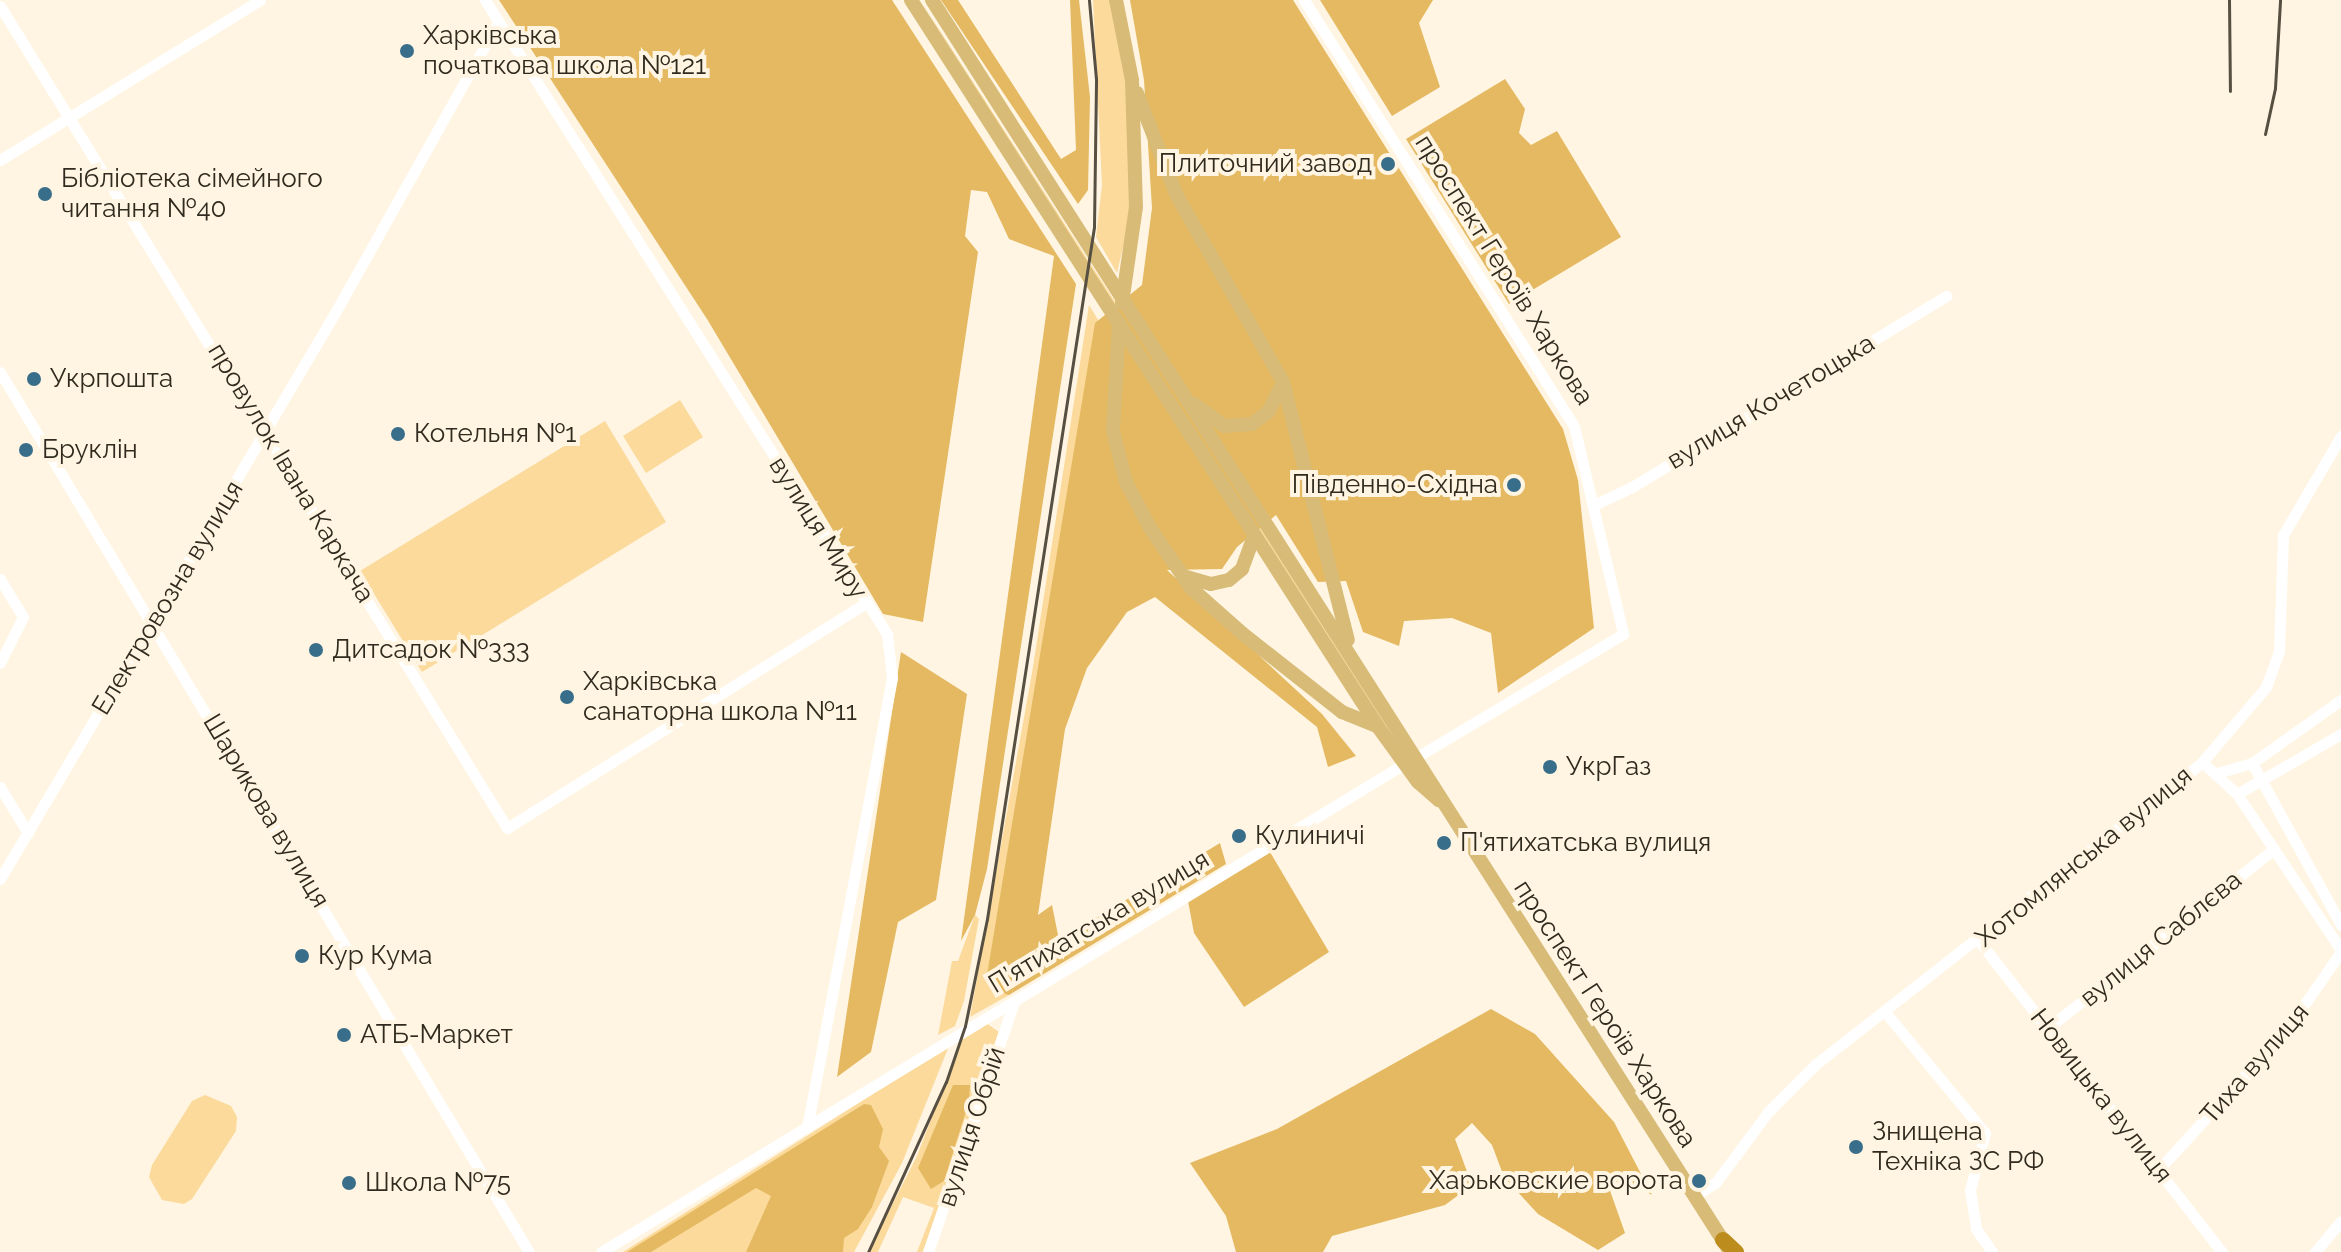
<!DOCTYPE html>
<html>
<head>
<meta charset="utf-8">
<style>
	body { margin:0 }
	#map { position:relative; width:2341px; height:1252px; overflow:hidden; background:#fff5e2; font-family:Raleway,sans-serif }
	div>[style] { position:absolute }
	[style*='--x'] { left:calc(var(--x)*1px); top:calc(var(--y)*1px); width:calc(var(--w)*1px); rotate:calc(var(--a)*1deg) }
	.green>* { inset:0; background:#fbda9b }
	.forest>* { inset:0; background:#e5b961 }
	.minor>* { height:11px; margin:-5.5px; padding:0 5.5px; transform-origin:5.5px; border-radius:5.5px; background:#fff }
	.major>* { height:14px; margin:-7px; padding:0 7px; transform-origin:7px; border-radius:7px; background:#d7bb77 }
	.highway>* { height:16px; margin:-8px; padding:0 8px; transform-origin:8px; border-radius:8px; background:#bc8d1c }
	.rail>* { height:3px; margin:-1.5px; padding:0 1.5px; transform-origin:1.5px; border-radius:1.5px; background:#564f42 }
	.dots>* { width:22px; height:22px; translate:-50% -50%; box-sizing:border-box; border:4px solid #fff5e2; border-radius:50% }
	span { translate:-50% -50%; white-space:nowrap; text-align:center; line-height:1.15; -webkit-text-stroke:8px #fff5e2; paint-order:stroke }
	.poi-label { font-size:26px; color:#312b1f }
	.left { translate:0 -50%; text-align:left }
	.right { translate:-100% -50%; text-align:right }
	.street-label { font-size:26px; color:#312b1f }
</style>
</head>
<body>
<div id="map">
	<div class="green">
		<i style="clip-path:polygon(920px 0,1393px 732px,1390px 734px,955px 56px)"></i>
		<i style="clip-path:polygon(1093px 0,1115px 0,1124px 53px,1133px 204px,1117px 273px,1096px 237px,1102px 185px)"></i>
		<i style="clip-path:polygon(1089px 305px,1098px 320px,1085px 451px,1009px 995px,970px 1017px,1032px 673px)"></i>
		<i style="clip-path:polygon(680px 400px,703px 437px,646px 473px,623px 436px)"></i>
		<i style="clip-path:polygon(605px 421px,666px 522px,422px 672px,360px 571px)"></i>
		<i style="clip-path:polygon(975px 915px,979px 919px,964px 1001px,955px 1026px,938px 1035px,952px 961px,958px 961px)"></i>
		<i style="clip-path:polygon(986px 1023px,999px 1032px,923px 1252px,917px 1252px,934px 1208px,903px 1197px,878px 1252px,868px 1252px,917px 1156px,962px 1039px)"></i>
		<i style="clip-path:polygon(949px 1046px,902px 1163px,854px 1252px,623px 1252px)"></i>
		<i style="clip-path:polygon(205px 1095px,231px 1106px,237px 1117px,236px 1131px,192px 1199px,184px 1204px,162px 1200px,149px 1177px,152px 1165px,192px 1101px)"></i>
	</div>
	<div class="forest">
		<i style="clip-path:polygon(499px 0,892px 0,1076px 284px,987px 869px,975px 915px,961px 941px,1054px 256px,1009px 239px,987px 192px,971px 190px,965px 236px,978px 252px,923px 622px,883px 614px,707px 319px)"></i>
		<i style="clip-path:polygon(941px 0,958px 0,1061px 159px,1076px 150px,1070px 0,1079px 0,1090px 97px,1088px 190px,1078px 204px)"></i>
		<i style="clip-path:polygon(1130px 0,1293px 0,1563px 429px,1578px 480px,1594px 628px,1498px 693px,1491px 633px,1452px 618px,1404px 621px,1399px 646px,1363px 632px,1346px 581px,1318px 582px,1276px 515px,1237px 547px,1222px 569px,1167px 570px,1322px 714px,1356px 756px,1328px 767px,1317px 727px,1155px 597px,1127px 612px,1087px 668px,1065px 729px,1038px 915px,1052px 905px,1063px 960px,1078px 929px,1220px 843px,1226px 864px,1009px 995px,996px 991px,987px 975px,1095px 323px,1142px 285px,1152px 208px,1144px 80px)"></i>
		<i style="clip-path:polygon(1320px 0,1433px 0,1419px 23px,1440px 87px,1392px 116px)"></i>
		<i style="clip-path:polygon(1505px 79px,1525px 109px,1519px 133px,1531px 145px,1557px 131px,1621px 237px,1509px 304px,1406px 139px)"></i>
		<i style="clip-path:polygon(901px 652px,967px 694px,936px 900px,898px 922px,871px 1052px,837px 1077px)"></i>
		<i style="clip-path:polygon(1267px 847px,1329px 952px,1244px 1007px,1194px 933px,1188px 901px)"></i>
		<i style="clip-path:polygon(1491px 1009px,1535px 1034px,1614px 1122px,1652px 1195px,1624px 1179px,1608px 1185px,1625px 1233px,1598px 1250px,1538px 1214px,1504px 1177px,1492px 1145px,1472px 1123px,1455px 1139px,1472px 1185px,1445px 1205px,1332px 1236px,1323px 1252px,1236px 1252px,1226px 1216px,1190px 1163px,1277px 1129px)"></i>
		<i style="clip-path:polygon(953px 1085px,970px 1085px,969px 1102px,944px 1181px,931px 1189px,918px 1168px)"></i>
		<i style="clip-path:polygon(864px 1104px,871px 1105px,883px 1129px,879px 1147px,889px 1161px,872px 1207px,858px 1229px,844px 1238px,843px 1252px,746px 1252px,771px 1196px,756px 1188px,651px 1252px,627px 1252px)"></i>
	</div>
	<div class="minor">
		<i style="--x:485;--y:0;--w:751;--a:57.62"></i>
		<i style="--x:887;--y:634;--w:44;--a:83.5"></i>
		<i style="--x:892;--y:678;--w:454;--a:100.7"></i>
		<i style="--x:1304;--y:0;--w:504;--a:57.63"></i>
		<i style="--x:1574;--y:426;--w:214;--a:76.7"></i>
		<i style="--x:1623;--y:634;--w:239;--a:149.2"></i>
		<i style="--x:0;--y:6;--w:966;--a:58.33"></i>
		<i style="--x:507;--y:828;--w:423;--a:-32.1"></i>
		<i style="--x:0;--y:160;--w:305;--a:-31.6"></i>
		<i style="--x:0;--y:372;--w:1027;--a:58.99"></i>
		<i style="--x:1594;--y:505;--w:42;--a:-25.3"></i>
		<i style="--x:1632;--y:487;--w:368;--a:-31.3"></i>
		<i style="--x:0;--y:579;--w:44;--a:58.8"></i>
		<i style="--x:23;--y:617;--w:51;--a:116.6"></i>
		<i style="--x:2202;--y:762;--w:47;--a:42.4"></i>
		<i style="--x:2237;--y:794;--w:187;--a:56.3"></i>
		<i style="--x:2252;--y:763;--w:185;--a:61.2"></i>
		<i style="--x:2217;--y:773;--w:36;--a:-16"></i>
		<i style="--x:2252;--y:763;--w:109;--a:-35.3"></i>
		<i style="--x:0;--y:787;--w:54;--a:58.7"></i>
		<i style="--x:2237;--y:794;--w:120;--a:-30"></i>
		<i style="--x:0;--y:879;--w:660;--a:-59.39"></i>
		<i style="--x:336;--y:311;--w:331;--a:-60.7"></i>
		<i style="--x:1979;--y:941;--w:395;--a:52"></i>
		<i style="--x:1885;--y:1012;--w:157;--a:50.4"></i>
		<i style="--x:1985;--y:1133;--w:59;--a:104.7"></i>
		<i style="--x:1970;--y:1190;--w:39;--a:81"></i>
		<i style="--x:1976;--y:1229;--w:28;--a:55"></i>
		<i style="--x:2048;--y:1028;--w:288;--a:-38.4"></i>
		<i style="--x:2159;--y:1169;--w:186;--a:-47.4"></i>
		<i style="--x:2285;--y:1032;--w:98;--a:-55"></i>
		<i style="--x:1694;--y:1196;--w:26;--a:-32"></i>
		<i style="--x:1716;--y:1182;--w:87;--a:-53.4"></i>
		<i style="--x:1768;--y:1112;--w:68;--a:-45"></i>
		<i style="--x:1816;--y:1064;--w:490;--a:-38"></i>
		<i style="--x:2202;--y:762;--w:99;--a:-49.5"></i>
		<i style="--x:2266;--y:687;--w:38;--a:-70"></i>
		<i style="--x:2279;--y:651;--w:116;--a:-88"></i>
		<i style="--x:2283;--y:535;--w:115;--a:-59.6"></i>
		<i style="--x:601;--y:1252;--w:940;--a:-31.29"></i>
		<i style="--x:928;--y:1252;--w:264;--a:-71"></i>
		<i style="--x:2315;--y:1252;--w:40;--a:-50"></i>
	</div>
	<div class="major">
		<i style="--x:911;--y:0;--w:864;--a:57.28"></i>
		<i style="--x:1378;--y:727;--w:68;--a:54"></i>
		<i style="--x:1418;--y:782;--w:28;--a:41"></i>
		<i style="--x:932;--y:0;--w:1482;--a:57.48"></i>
		<i style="--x:1116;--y:0;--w:82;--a:78.7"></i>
		<i style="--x:1132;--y:80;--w:127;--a:88.2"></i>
		<i style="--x:1136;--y:207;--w:97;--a:98.3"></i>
		<i style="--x:1137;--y:93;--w:110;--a:68.8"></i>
		<i style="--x:1177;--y:196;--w:214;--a:60.3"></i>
		<i style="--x:1283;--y:382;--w:266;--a:75.9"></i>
		<i style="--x:1119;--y:323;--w:108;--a:93.2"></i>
		<i style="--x:1113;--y:431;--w:53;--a:75.7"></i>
		<i style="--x:1126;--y:482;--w:52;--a:62.4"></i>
		<i style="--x:1150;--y:528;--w:73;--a:55.7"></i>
		<i style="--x:1191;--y:588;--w:69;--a:41.5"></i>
		<i style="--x:1243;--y:634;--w:126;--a:38.2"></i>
		<i style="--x:1342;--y:712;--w:38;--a:22"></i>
		<i style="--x:1194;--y:404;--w:37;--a:36"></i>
		<i style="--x:1224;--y:426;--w:28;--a:-4"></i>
		<i style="--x:1252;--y:424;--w:21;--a:-37"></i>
		<i style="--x:1269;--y:411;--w:32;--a:-64"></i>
		<i style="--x:1183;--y:576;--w:29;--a:16"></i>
		<i style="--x:1211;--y:584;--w:18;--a:-13"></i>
		<i style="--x:1229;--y:580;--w:17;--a:-40"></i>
		<i style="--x:1242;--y:569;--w:35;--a:-70"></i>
	</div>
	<div class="highway">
		<i style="--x:1723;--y:1240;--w:18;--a:43"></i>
	</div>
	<div class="rail">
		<i style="--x:2229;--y:0;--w:91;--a:89.4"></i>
		<i style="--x:2265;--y:134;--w:47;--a:-77.7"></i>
		<i style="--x:2275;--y:88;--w:88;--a:-86.7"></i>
		<i style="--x:868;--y:1252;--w:187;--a:-65.4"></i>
		<i style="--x:946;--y:1082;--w:59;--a:-71.3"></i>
		<i style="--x:965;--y:1026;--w:109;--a:-78.4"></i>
		<i style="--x:987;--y:919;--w:700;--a:-81.21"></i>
		<i style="--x:1094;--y:227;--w:148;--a:-89.2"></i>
		<i style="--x:1096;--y:79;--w:79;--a:-95.1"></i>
	</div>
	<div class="dots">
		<i style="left:407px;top:51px;background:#396e8a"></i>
		<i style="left:1388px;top:164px;background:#396e8a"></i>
		<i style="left:45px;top:194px;background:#396e8a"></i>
		<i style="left:34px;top:379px;background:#396e8a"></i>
		<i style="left:398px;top:434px;background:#396e8a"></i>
		<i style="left:26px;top:450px;background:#396e8a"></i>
		<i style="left:1514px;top:485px;background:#396e8a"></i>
		<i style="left:316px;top:650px;background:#396e8a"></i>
		<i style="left:567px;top:697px;background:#396e8a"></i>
		<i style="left:1550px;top:767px;background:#396e8a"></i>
		<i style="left:1239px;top:836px;background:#396e8a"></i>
		<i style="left:1444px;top:843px;background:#396e8a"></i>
		<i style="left:302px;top:956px;background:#396e8a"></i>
		<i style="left:344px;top:1035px;background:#396e8a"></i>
		<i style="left:1856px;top:1147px;background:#396e8a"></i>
		<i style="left:1699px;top:1181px;background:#396e8a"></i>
		<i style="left:349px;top:1183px;background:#396e8a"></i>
	</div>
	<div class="poi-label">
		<span class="left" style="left:423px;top:51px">Харківська<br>початкова школа №121</span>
		<span class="right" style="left:1372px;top:164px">Плиточний завод</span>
		<span class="left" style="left:61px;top:194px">Бібліотека сімейного<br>читання №40</span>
		<span class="left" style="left:50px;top:379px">Укрпошта</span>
		<span class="left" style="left:414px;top:434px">Котельня №1</span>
		<span class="left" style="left:42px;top:450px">Бруклін</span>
		<span class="right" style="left:1498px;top:485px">Південно-Східна</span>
		<span class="left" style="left:332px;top:650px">Дитсадок №333</span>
		<span class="left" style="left:583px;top:697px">Харківська<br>санаторна школа №11</span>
		<span class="left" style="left:1566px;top:767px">УкрГаз</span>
		<span class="left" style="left:1255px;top:836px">Кулиничі</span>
		<span class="left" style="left:1460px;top:843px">П'ятихатська вулиця</span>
		<span class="left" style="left:318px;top:956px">Кур Кума</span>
		<span class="left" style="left:360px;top:1035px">АТБ-Маркет</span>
		<span class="left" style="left:1872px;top:1147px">Знищена<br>Техніка ЗС РФ</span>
		<span class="right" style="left:1683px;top:1181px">Харьковские ворота</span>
		<span class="left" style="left:365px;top:1183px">Школа №75</span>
	</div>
	<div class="street-label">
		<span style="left:1504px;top:270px;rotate:58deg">проспект Героїв Харкова</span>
		<span style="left:1771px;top:402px;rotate:-31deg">вулиця Кочетоцька</span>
		<span style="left:291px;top:473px;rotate:59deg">провулок Івана Каркача</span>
		<span style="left:818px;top:528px;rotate:58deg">вулиця Миру</span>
		<span style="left:168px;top:598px;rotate:-59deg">Електровозна вулиця</span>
		<span style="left:266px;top:811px;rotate:59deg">Шарикова вулиця</span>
		<span style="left:2084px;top:857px;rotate:-39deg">Хотомлянська вулиця</span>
		<span style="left:1099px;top:922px;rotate:-31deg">П’ятихатська вулиця</span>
		<span style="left:2161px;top:939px;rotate:-39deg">вулиця Саблєва</span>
		<span style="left:1605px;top:1014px;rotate:57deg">проспект Героїв Харкова</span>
		<span style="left:2255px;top:1064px;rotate:-49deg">Тиха вулиця</span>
		<span style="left:2101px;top:1096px;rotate:52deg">Новицька вулиця</span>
		<span style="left:972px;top:1127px;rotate:-72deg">вулиця Обрій</span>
	</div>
</div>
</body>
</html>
